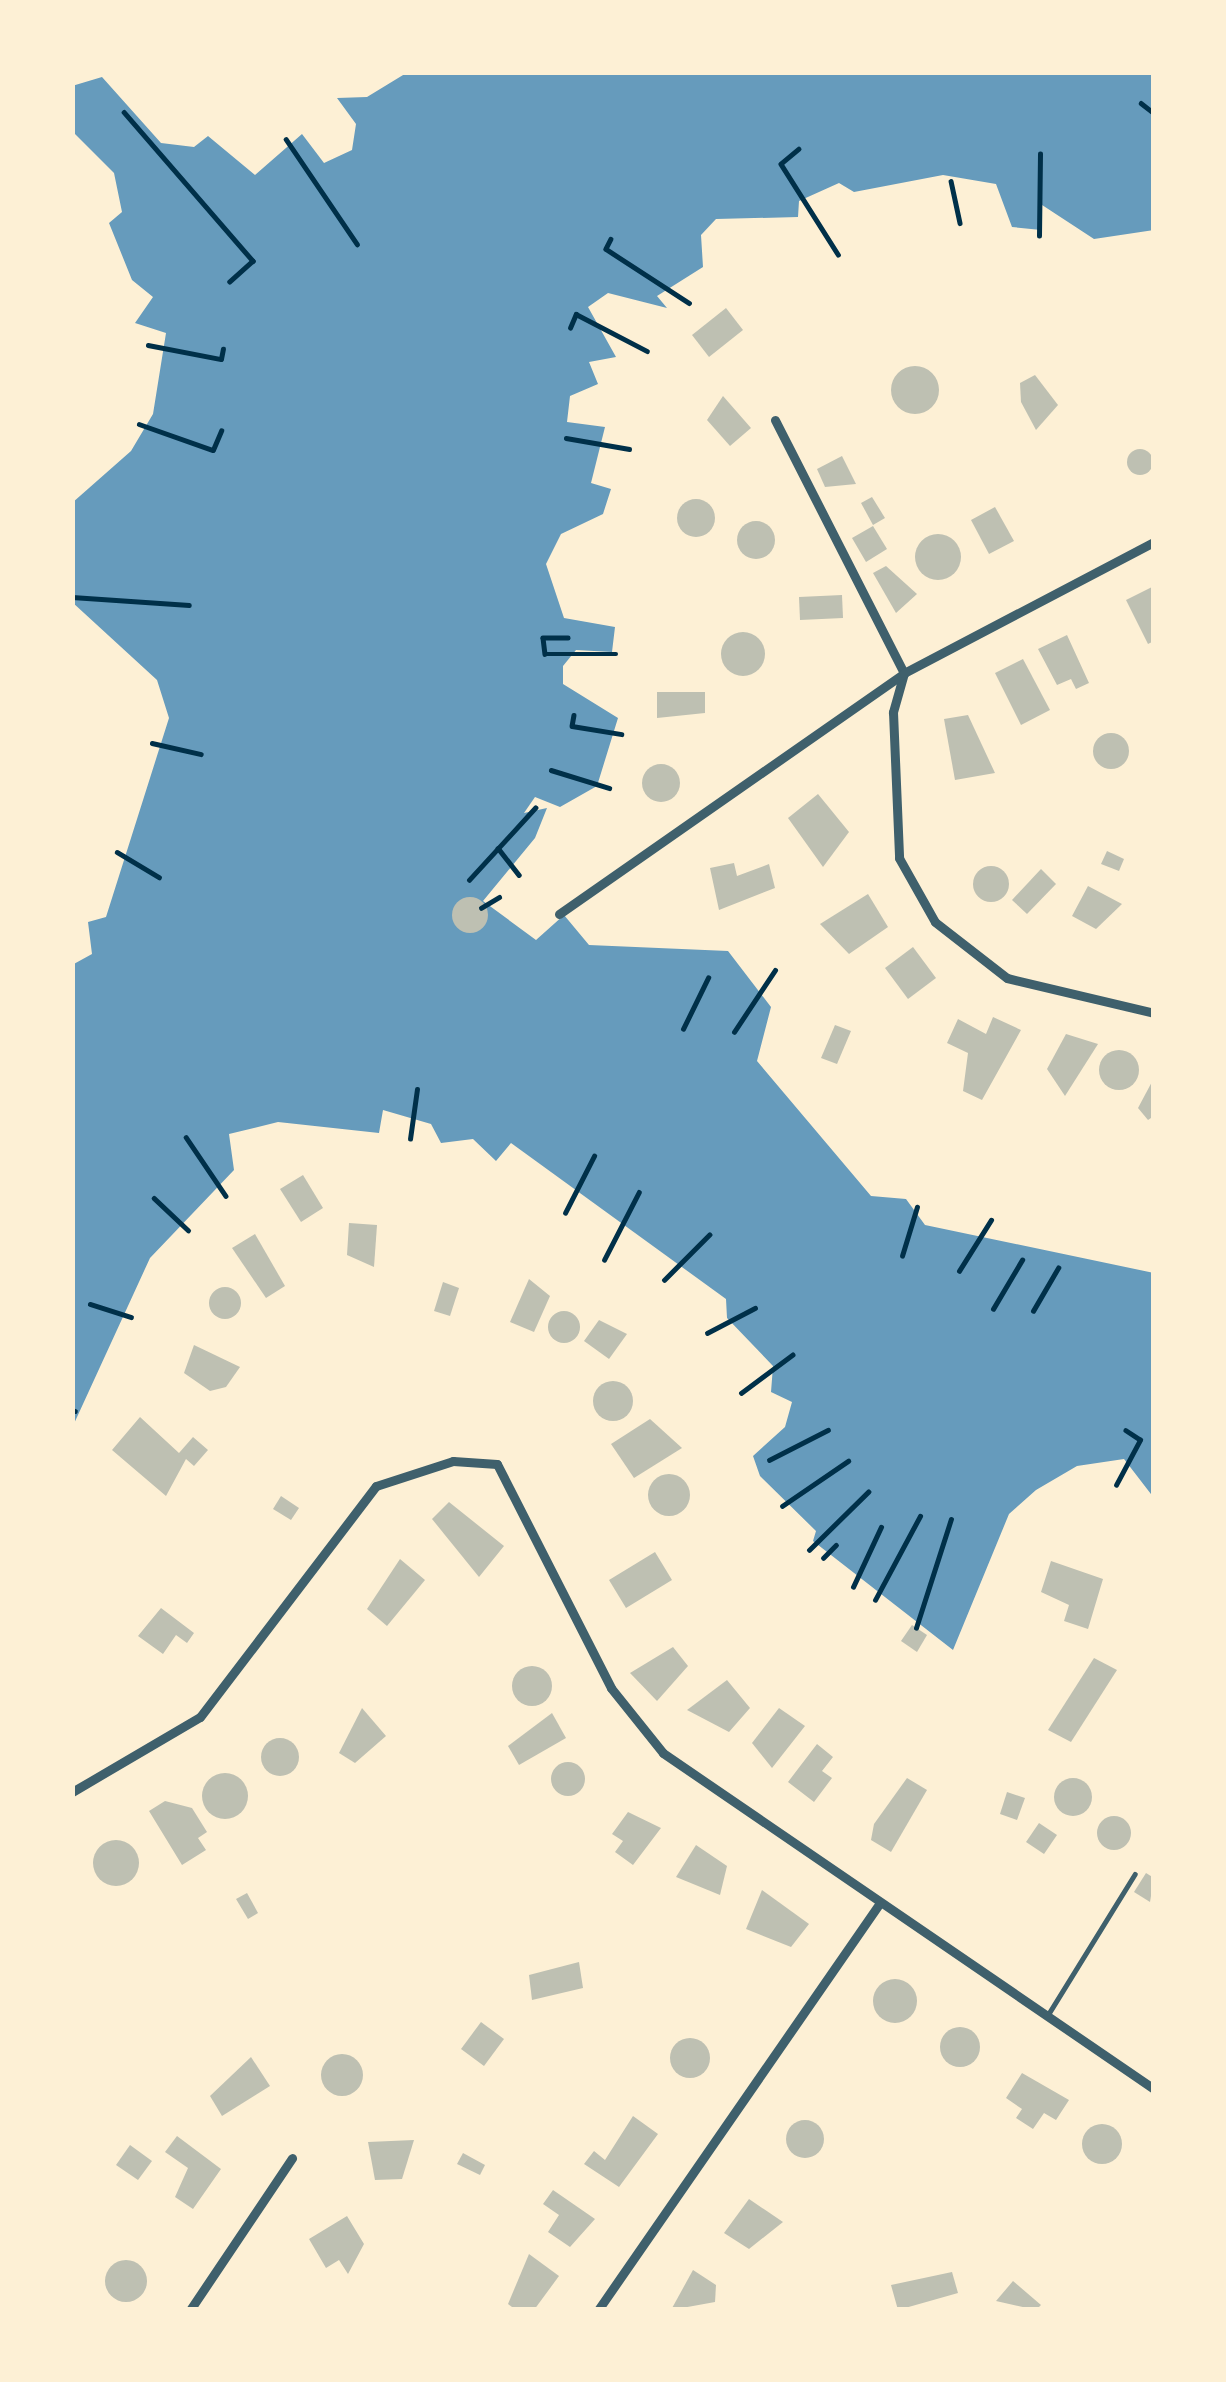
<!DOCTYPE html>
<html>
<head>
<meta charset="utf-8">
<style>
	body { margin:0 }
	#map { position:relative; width:1226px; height:2382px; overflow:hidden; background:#fdf0d5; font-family:Montserrat,sans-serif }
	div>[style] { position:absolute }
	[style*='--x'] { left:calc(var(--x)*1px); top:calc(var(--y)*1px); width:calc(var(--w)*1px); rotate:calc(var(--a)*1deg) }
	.water>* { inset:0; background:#669bbc }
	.building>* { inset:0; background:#bec0b2 }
	.round { border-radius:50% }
	.path>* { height:4.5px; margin:-2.25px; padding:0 2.25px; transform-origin:2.25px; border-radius:2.25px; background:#003049 }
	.service>* { height:4.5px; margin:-2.25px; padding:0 2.25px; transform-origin:2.25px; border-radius:2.25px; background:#3f606c }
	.minor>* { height:9px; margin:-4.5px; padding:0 4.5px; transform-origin:4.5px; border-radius:4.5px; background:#3f606c }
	span { translate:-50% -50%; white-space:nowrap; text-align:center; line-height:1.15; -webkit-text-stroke:12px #fdf0d5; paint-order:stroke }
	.frame { position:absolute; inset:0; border:75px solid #fdf0d5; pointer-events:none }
</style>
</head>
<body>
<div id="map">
	<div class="water">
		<i style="clip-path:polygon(408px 72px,1154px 72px,1154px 230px,1094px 239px,1039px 203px,1041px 230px,1012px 227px,996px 184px,943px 175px,854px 192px,839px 183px,799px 201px,798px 217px,716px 219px,701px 235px,703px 267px,657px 296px,667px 308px,608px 293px,588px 307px,616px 357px,589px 362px,598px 384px,570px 396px,567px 422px,605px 427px,591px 483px,611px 489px,603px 514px,561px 534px,546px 564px,564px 618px,615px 627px,612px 652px,576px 650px,563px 666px,563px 684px,618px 718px,597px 786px,560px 807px,535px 797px,524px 813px,547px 808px,535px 838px,483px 901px,536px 940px,564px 915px,589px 945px,728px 951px,771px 1007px,757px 1061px,871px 1196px,906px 1199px,925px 1225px,1154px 1273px,1154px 1498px,1124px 1459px,1077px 1466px,1036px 1490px,1009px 1514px,953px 1650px,813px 1541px,816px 1531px,760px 1476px,753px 1456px,785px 1427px,792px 1402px,771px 1392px,773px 1366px,727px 1318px,726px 1299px,511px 1143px,496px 1161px,473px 1139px,441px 1143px,431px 1124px,383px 1110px,379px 1133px,278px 1122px,229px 1134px,234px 1170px,150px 1258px,72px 1428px,72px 965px,92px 954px,88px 922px,106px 917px,169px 718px,157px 680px,72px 602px,72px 503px,131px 451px,153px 414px,166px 333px,135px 323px,153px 297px,132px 280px,109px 223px,122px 212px,114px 173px,72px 131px,72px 86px,102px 77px,161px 143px,194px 147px,208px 136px,255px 175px,302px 134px,324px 163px,352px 150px,356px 124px,337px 98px,367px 97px)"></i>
	</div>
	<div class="building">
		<i style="clip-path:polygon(726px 308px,743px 330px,709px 357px,692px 335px)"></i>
		<i class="round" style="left:891px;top:366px;width:48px;height:48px"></i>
		<i style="clip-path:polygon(1035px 375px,1058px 405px,1036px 430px,1021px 402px,1020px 383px)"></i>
		<i style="clip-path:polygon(723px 396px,751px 428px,730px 446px,707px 420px)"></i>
		<i class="round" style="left:1127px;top:449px;width:26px;height:26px"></i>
		<i style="clip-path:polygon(842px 456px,856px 484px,825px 487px,817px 469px)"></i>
		<i style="clip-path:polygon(872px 497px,885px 518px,873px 525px,861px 503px)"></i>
		<i class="round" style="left:677px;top:499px;width:38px;height:38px"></i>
		<i style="clip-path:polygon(995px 507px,1014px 541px,989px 554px,971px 520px)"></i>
		<i class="round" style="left:737px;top:521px;width:38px;height:38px"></i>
		<i style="clip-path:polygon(873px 526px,887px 549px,866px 562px,852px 538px)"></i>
		<i class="round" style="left:915px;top:534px;width:46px;height:46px"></i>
		<i style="clip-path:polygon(886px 566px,917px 594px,896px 613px,873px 573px)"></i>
		<i style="clip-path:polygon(1154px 586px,1154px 641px,1148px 644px,1126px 600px)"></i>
		<i style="clip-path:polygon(842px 595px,843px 618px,800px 620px,799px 597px)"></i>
		<i class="round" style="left:721px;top:632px;width:44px;height:44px"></i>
		<i style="clip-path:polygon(1067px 635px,1089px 683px,1076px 689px,1071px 679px,1057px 685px,1038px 649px)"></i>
		<i style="clip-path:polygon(1023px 659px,1050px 710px,1021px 725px,995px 673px)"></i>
		<i style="clip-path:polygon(657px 692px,705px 692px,705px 713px,657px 718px)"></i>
		<i style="clip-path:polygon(968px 715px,995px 773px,955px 780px,944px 719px)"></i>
		<i class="round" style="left:1093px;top:733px;width:36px;height:36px"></i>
		<i class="round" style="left:642px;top:764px;width:38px;height:38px"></i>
		<i style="clip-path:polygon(818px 794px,849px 832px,823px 867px,788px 818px)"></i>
		<i style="clip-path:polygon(1107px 851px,1124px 859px,1119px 871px,1101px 864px)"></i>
		<i style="clip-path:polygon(734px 863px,737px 876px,769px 864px,775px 888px,719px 910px,710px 868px)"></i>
		<i class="round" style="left:973px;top:866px;width:36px;height:36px"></i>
		<i style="clip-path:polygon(1041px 869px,1056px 884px,1027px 914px,1012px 900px)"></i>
		<i style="clip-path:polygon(1088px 886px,1122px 904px,1096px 929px,1072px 916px)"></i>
		<i style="clip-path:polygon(868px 894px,888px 927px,849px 954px,820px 924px)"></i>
		<i class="round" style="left:452px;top:897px;width:36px;height:36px"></i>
		<i style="clip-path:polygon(913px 947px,936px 978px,908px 999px,885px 968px)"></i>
		<i style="clip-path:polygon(993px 1017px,1021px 1030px,982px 1100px,963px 1091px,968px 1053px,947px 1043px,958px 1019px,986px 1034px)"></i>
		<i style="clip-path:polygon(835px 1025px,851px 1031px,837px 1064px,821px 1058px)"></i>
		<i style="clip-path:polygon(1066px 1034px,1098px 1044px,1065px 1096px,1047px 1069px)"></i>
		<i class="round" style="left:1099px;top:1050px;width:40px;height:40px"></i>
		<i style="clip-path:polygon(1154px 1078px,1154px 1116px,1148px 1120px,1138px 1108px)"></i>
		<i style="clip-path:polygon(303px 1175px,323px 1208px,301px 1222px,280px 1189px)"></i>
		<i style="clip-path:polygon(349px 1223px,377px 1225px,374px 1267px,347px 1255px)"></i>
		<i style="clip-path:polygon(255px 1234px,285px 1286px,266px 1298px,232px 1248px)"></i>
		<i style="clip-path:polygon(529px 1279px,550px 1296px,534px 1332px,510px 1322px)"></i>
		<i style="clip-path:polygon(443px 1282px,459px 1288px,450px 1316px,434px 1311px)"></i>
		<i class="round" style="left:209px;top:1287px;width:32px;height:32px"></i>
		<i class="round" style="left:548px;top:1311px;width:32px;height:32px"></i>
		<i style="clip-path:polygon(599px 1320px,627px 1334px,609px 1359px,584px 1341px)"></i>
		<i style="clip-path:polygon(194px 1345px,240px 1367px,226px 1387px,210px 1391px,184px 1373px)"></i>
		<i class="round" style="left:593px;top:1381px;width:40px;height:40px"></i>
		<i style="clip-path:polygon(140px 1417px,179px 1453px,193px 1437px,208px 1450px,194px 1466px,186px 1459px,166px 1496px,112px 1450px)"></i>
		<i style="clip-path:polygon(650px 1419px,682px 1448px,634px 1478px,611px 1444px)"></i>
		<i class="round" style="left:648px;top:1474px;width:42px;height:42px"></i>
		<i style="clip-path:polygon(281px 1496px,299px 1508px,291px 1520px,273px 1509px)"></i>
		<i style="clip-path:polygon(449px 1502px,504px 1546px,479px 1577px,432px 1519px)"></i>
		<i style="clip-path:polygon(655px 1552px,672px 1580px,626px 1608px,609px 1580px)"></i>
		<i style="clip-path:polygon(400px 1559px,425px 1580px,387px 1626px,367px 1609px)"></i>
		<i style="clip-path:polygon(1051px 1561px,1103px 1579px,1088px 1629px,1064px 1621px,1069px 1605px,1041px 1592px)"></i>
		<i style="clip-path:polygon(161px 1608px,194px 1633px,187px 1643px,176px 1635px,163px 1654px,138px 1636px)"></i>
		<i style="clip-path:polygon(912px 1625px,927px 1635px,917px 1652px,901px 1641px)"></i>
		<i style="clip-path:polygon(673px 1647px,688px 1666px,657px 1701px,630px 1673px)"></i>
		<i style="clip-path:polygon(1094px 1658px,1117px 1670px,1071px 1742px,1048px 1730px)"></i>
		<i class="round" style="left:512px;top:1666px;width:40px;height:40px"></i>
		<i style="clip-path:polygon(727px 1680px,750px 1708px,729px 1732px,687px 1710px)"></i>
		<i style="clip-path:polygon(362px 1708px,386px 1736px,355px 1763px,339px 1753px)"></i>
		<i style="clip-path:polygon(779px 1708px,805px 1726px,772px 1768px,752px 1743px)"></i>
		<i style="clip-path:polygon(552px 1713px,566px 1738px,519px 1765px,508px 1746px)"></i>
		<i class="round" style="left:261px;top:1738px;width:38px;height:38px"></i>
		<i style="clip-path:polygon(817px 1744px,833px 1757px,822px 1771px,832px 1778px,814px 1802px,788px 1782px)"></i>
		<i class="round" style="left:551px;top:1762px;width:34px;height:34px"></i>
		<i class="round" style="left:202px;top:1773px;width:46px;height:46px"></i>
		<i style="clip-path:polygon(907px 1778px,927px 1790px,891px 1852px,871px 1840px,874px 1824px)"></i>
		<i class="round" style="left:1054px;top:1778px;width:38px;height:38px"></i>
		<i style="clip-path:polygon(1007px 1792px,1025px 1798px,1017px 1820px,1000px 1814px)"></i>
		<i style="clip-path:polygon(165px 1801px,192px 1808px,207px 1832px,198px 1838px,206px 1850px,182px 1865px,149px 1811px)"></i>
		<i style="clip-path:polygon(628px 1812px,661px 1828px,633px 1865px,615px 1852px,623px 1841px,612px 1834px)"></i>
		<i class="round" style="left:1097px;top:1816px;width:34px;height:34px"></i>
		<i style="clip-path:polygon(1039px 1823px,1057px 1835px,1044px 1854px,1026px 1842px)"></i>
		<i class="round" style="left:93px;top:1840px;width:46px;height:46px"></i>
		<i style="clip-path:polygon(696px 1845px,727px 1866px,720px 1895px,676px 1877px)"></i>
		<i style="clip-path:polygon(1146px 1873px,1154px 1878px,1150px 1902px,1134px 1892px)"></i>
		<i style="clip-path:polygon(762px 1890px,809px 1924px,791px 1947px,746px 1929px)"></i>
		<i style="clip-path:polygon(247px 1893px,258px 1913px,248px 1919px,236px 1899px)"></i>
		<i style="clip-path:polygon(579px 1962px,583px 1988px,532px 2000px,529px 1975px)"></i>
		<i class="round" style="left:873px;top:1979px;width:44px;height:44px"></i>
		<i style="clip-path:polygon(481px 2022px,504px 2039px,484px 2066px,461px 2049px)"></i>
		<i class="round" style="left:940px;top:2027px;width:40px;height:40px"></i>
		<i class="round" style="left:670px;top:2038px;width:40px;height:40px"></i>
		<i class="round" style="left:321px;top:2054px;width:42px;height:42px"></i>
		<i style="clip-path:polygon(251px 2057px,270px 2086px,222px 2116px,210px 2096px)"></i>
		<i style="clip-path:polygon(1022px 2073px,1069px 2100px,1056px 2120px,1044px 2113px,1033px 2129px,1016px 2118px,1022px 2109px,1006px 2098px)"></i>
		<i style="clip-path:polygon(633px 2116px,658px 2134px,619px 2187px,584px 2164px,594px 2151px,605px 2160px)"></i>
		<i class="round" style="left:786px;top:2120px;width:38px;height:38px"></i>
		<i class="round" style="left:1082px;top:2124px;width:40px;height:40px"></i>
		<i style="clip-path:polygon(177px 2136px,221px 2169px,193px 2209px,175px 2197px,188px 2168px,165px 2152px)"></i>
		<i style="clip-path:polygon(414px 2140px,402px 2179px,375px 2180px,368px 2142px)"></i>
		<i style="clip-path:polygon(130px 2145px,152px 2161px,138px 2180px,116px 2165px)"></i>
		<i style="clip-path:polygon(463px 2153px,485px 2165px,480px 2175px,457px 2164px)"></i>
		<i style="clip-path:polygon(553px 2190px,595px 2219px,570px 2247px,548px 2232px,559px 2215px,543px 2204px)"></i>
		<i style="clip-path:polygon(749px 2199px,783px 2222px,749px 2249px,724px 2233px)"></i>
		<i style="clip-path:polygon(347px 2216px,364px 2244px,348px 2274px,339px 2260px,326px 2268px,309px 2239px)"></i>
		<i style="clip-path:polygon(529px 2254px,559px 2276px,534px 2310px,516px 2310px,508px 2304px)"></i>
		<i class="round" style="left:105px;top:2260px;width:42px;height:42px"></i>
		<i style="clip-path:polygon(693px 2270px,716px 2285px,715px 2302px,671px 2310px)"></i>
		<i style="clip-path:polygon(952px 2272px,958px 2293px,898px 2310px,891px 2285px)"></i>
		<i style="clip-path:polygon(1013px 2281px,1041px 2305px,1036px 2310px,996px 2301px)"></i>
	</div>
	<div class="path">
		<i style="--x:1141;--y:103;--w:16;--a:38"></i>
		<i style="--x:124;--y:112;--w:197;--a:49.1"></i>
		<i style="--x:253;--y:261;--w:31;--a:138"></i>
		<i style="--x:286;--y:139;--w:127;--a:55.9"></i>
		<i style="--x:799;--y:149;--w:23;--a:140"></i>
		<i style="--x:781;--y:164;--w:107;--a:57.7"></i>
		<i style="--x:951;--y:181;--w:43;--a:77.9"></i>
		<i style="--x:1039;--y:236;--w:82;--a:-89.3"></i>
		<i style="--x:611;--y:239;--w:11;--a:117"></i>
		<i style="--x:606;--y:249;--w:99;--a:33"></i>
		<i style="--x:570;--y:328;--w:15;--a:-67"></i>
		<i style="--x:576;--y:314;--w:80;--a:27.5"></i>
		<i style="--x:148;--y:345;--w:74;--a:10.9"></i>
		<i style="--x:221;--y:359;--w:10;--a:-79"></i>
		<i style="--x:139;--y:424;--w:78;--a:19.4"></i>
		<i style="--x:213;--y:450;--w:21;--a:-67"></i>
		<i style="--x:566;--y:438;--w:64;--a:9.9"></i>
		<i style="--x:72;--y:597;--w:117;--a:3.9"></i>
		<i style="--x:568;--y:638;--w:25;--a:180"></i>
		<i style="--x:543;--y:638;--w:16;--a:83"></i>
		<i style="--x:545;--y:654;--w:71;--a:0"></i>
		<i style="--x:574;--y:715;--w:11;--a:100"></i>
		<i style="--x:572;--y:726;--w:50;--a:9.3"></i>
		<i style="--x:152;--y:743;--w:50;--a:12.7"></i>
		<i style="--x:551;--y:770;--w:61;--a:17.2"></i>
		<i style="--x:498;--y:848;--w:34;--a:52"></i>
		<i style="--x:117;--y:852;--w:49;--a:30.8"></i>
		<i style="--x:469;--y:880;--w:98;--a:-47.5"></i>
		<i style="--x:481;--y:908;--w:21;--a:-31"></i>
		<i style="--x:683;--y:1029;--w:57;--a:-63.9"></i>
		<i style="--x:734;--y:1032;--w:74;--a:-56.5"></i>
		<i style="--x:186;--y:1137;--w:71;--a:55.9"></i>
		<i style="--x:410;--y:1139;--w:50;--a:-82"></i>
		<i style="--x:154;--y:1198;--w:47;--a:43.3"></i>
		<i style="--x:565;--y:1213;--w:64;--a:-63"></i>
		<i style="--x:902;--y:1256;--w:51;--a:-73"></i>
		<i style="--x:604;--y:1260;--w:76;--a:-62.8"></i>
		<i style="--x:959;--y:1271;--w:60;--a:-57.9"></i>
		<i style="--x:664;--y:1280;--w:64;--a:-45"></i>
		<i style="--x:90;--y:1304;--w:43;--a:17.6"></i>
		<i style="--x:993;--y:1309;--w:57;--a:-59.4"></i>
		<i style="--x:1033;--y:1311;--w:50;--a:-59.8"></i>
		<i style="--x:707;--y:1333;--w:54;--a:-27.5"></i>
		<i style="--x:741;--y:1393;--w:64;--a:-36.7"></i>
		<i style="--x:72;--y:1410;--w:3;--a:18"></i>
		<i style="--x:769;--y:1460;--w:66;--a:-27"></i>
		<i style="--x:1116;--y:1485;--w:51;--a:-61.9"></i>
		<i style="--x:1140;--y:1440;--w:17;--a:-147"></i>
		<i style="--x:782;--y:1506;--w:80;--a:-34.3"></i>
		<i style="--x:809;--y:1550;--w:83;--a:-44.5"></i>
		<i style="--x:823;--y:1558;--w:18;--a:-45"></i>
		<i style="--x:853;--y:1587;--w:66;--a:-65"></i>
		<i style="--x:875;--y:1600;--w:95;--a:-61.8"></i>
		<i style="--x:916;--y:1628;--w:114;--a:-72.2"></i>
	</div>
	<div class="service">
		<i style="--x:1049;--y:2013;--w:163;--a:-58.3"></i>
	</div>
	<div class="minor">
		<i style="--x:775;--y:420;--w:284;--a:63"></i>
		<i style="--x:904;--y:673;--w:41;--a:105.8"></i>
		<i style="--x:893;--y:712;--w:146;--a:87.6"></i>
		<i style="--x:899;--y:858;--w:73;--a:60.6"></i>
		<i style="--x:935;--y:922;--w:91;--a:37.9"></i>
		<i style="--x:1007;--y:978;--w:151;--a:13.4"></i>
		<i style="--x:559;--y:914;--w:421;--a:-34.9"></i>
		<i style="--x:904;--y:673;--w:282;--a:-27.7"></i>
		<i style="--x:72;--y:1792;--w:148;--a:-30.4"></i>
		<i style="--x:200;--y:1717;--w:290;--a:-52.7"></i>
		<i style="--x:376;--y:1486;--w:81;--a:-18"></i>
		<i style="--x:453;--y:1461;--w:44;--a:3.9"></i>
		<i style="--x:497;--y:1464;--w:251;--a:63"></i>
		<i style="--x:611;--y:1688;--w:83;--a:51.3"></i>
		<i style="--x:663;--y:1753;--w:595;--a:34.38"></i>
		<i style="--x:190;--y:2310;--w:183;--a:-56.1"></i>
		<i style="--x:598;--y:2310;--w:492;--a:-55.3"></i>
	</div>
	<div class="frame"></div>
</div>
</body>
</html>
